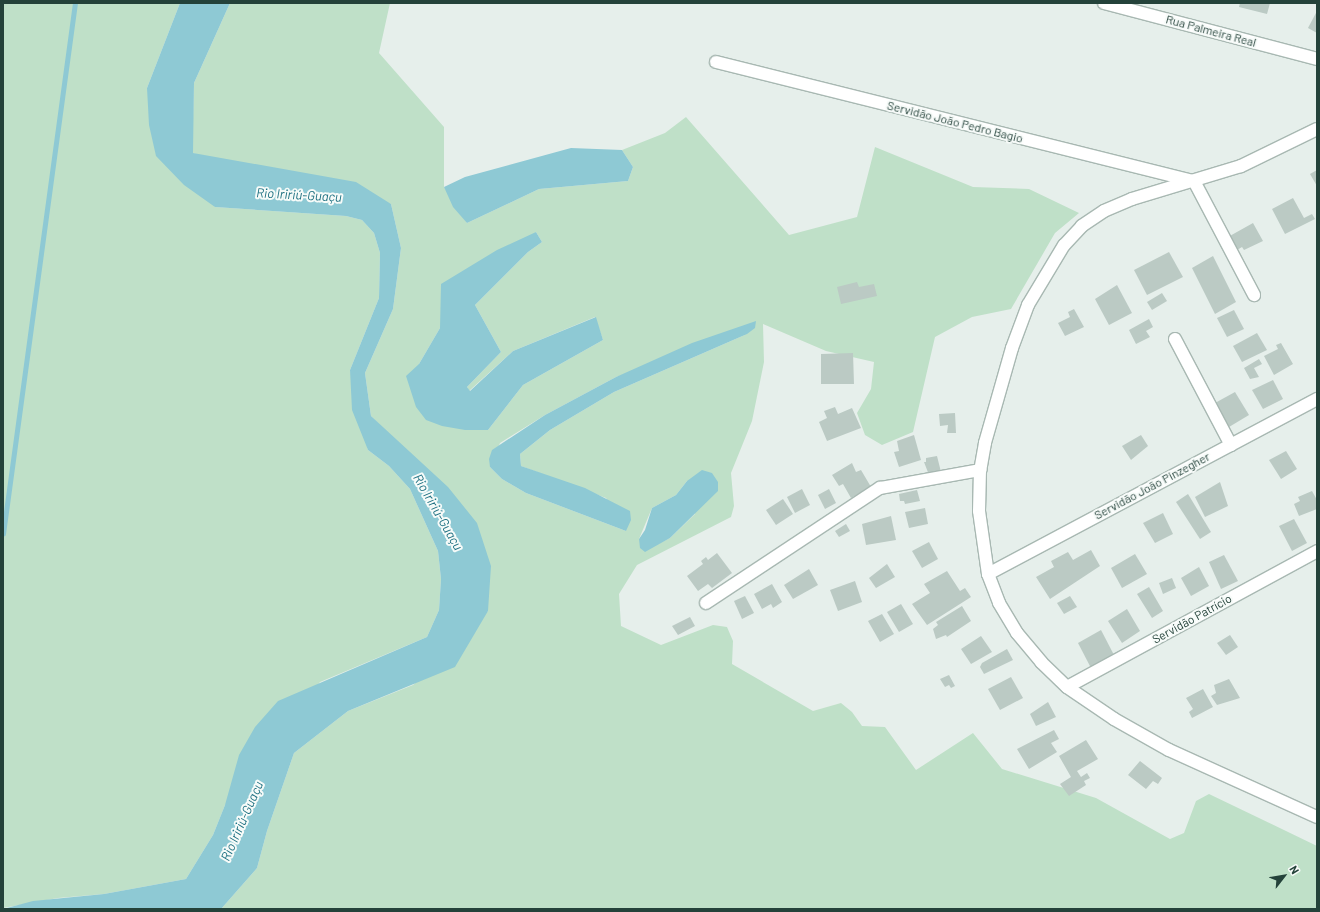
<!DOCTYPE html>
<html>
<head>
<meta charset="utf-8">
<style>
	body { margin:0 }
	#map { position:relative; width:1320px; height:912px; overflow:hidden; background:#e6efeb; font-family:Barlow,sans-serif }
	div>[style] { position:absolute }
	[style*='--x'] { left:calc(var(--x)*1px); top:calc(var(--y)*1px); width:calc(var(--w)*1px); rotate:calc(var(--a)*1deg) }
	.green>* { inset:0; background:#bfe0c8 }
	.water>* { inset:0; background:#8ec9d4 }
	.stream>* { height:4.5px; margin:-2.25px; padding:0 2.25px; transform-origin:2.25px; border-radius:2.25px; background:#8ec9d4 }
	.building>* { inset:0; background:#bbcac4 }
	.roads { filter:drop-shadow(1px 0 #a8b8b2) drop-shadow(-1px 0 #a8b8b2) drop-shadow(0 1px #a8b8b2) drop-shadow(0 -1px #a8b8b2) }
	.minor>* { height:12px; margin:-6px; padding:0 6px; transform-origin:6px; border-radius:6px; background:#fff }
	span { translate:-50% -50%; white-space:nowrap; text-align:center; line-height:1.15; -webkit-text-stroke:4px #f7fbf9; paint-order:stroke }
	.street-label { font-size:12px; color:#24423a }
	.water-label { font-size:13px; color:#1c6f80; font-style:italic }
	.frame { position:absolute; inset:0; border:4px solid #24423a; pointer-events:none }
	.north { position:absolute; left:1264px; top:856px; width:40px; height:40px; -webkit-text-stroke:3px #f7fbf9; paint-order:stroke; rotate:59deg; font-size:11px; font-weight:700; line-height:16px; text-align:center; color:#24423a }
	.north::after { content:''; display:block; margin:auto; width:14px; height:18px; background:#24423a; clip-path:polygon(50% 0,100% 100%,50% 72%,0 100%) }
</style>
</head>
<body>
<div id="map">
	<div class="green">
		<i style="clip-path:polygon(3px 3px,180px 3px,147px 88px,215px 207px,346px 216px,362px 220px,374px 233px,380px 253px,379px 298px,350px 370px,368px 450px,389px 466px,410px 489px,438px 551px,441px 579px,439px 610px,427px 637px,320px 682px,225px 805px,213px 835px,186px 879px,104px 894px,58px 898px,3px 908px)"></i>
		<i style="clip-path:polygon(evenodd,230px 3px,390px 3px,379px 53px,444px 127px,444px 187px,467px 223px,539px 189px,628px 181px,633px 167px,622px 150px,665px 133px,686px 117px,789px 235px,857px 217px,875px 147px,973px 187px,1029px 189px,1079px 213px,1055px 233px,1011px 309px,972px 317px,935px 337px,913px 432px,882px 445px,865px 435px,857px 413px,871px 389px,874px 362px,826px 351px,763px 324px,764px 362px,752px 421px,731px 473px,734px 506px,731px 517px,637px 565px,619px 594px,621px 626px,661px 645px,713px 625px,727px 627px,733px 641px,732px 664px,813px 711px,841px 703px,852px 712px,862px 726px,885px 727px,916px 770px,973px 733px,1002px 769px,1096px 798px,1170px 839px,1184px 833px,1196px 801px,1209px 794px,1317px 846px,1317px 909px,221px 909px,257px 868px,267px 831px,294px 753px,348px 711px,413px 685px,488px 611px,393px 439px,371px 416px,365px 373px,393px 309px,401px 248px,391px 204px,192px 153px,194px 83px,230px 3px,536px 232px,542px 242px,528px 252px,475px 305px,501px 352px,467px 387px,469px 391px,513px 351px,595px 317px,603px 340px,523px 385px,488px 430px,419px 364px,440px 328px,536px 232px,230px 3px,747px 334px,614px 392px,550px 430px,520px 454px,521px 466px,606px 498px,626px 531px,526px 493px,502px 479px,490px 467px,500px 443px,545px 415px,616px 377px,747px 334px,230px 3px,687px 481px,695px 514px,670px 538px,658px 544px,639px 539px,652px 508px,676px 495px,687px 481px)"></i>
	</div>
	<div class="water">
		<i style="clip-path:polygon(180px 3px,230px 3px,194px 83px,193px 153px,356px 182px,391px 204px,401px 248px,393px 309px,365px 373px,371px 416px,448px 487px,477px 523px,491px 566px,488px 611px,455px 667px,348px 711px,294px 753px,267px 831px,257px 868px,221px 909px,3px 909px,33px 901px,104px 894px,186px 879px,213px 835px,225px 805px,239px 755px,255px 727px,278px 701px,427px 637px,439px 610px,441px 579px,438px 551px,410px 489px,389px 466px,368px 450px,352px 410px,350px 370px,379px 298px,380px 253px,374px 233px,362px 220px,346px 216px,215px 207px,184px 185px,156px 156px,149px 125px,147px 88px)"></i>
		<i style="clip-path:polygon(571px 148px,622px 150px,633px 167px,628px 181px,539px 189px,467px 223px,453px 207px,444px 187px,465px 177px)"></i>
		<i style="clip-path:polygon(536px 232px,542px 242px,528px 252px,475px 305px,501px 352px,467px 387px,470px 391px,513px 351px,596px 317px,603px 340px,523px 385px,488px 430px,465px 430px,442px 426px,426px 420px,416px 407px,406px 376px,419px 364px,440px 328px,441px 284px,497px 250px)"></i>
		<i style="clip-path:polygon(756px 321px,755px 328px,747px 334px,614px 392px,550px 430px,520px 454px,521px 466px,585px 488px,630px 511px,631px 520px,626px 531px,526px 493px,502px 479px,490px 467px,489px 459px,492px 450px,545px 415px,616px 377px,692px 343px)"></i>
		<i style="clip-path:polygon(702px 470px,712px 473px,718px 482px,718px 491px,670px 538px,645px 552px,640px 548px,639px 539px,645px 530px,652px 508px,676px 495px,687px 481px)"></i>
	</div>
	<div class="stream">
		<i style="--x:3;--y:534;--w:536;--a:-82.28"></i>
	</div>
	<div class="building">
		<i style="clip-path:polygon(1240px 3px,1270px 3px,1267px 14px,1239px 7px)"></i>
		<i style="clip-path:polygon(1317px 11px,1317px 33px,1308px 28px)"></i>
		<i style="clip-path:polygon(1317px 170px,1317px 186px,1310px 174px)"></i>
		<i style="clip-path:polygon(1293px 198px,1304px 218px,1312px 214px,1315px 219px,1285px 234px,1272px 209px)"></i>
		<i style="clip-path:polygon(1253px 223px,1263px 241px,1244px 250px,1242px 247px,1237px 250px,1228px 237px)"></i>
		<i style="clip-path:polygon(1169px 252px,1183px 277px,1147px 295px,1134px 270px)"></i>
		<i style="clip-path:polygon(1213px 256px,1236px 302px,1215px 314px,1192px 268px)"></i>
		<i style="clip-path:polygon(857px 282px,859px 287px,874px 284px,877px 296px,841px 304px,837px 287px)"></i>
		<i style="clip-path:polygon(1117px 285px,1132px 313px,1109px 325px,1095px 299px)"></i>
		<i style="clip-path:polygon(1162px 293px,1167px 301px,1152px 310px,1147px 302px)"></i>
		<i style="clip-path:polygon(1074px 309px,1084px 327px,1065px 336px,1058px 323px,1070px 317px,1068px 312px)"></i>
		<i style="clip-path:polygon(1234px 310px,1244px 329px,1227px 337px,1217px 318px)"></i>
		<i style="clip-path:polygon(1149px 319px,1153px 327px,1146px 331px,1150px 337px,1136px 344px,1129px 330px)"></i>
		<i style="clip-path:polygon(1257px 333px,1267px 350px,1242px 362px,1233px 346px)"></i>
		<i style="clip-path:polygon(1281px 343px,1293px 364px,1274px 375px,1264px 356px,1278px 349px,1276px 345px)"></i>
		<i style="clip-path:polygon(853px 353px,854px 384px,821px 384px,821px 354px)"></i>
		<i style="clip-path:polygon(1259px 359px,1262px 364px,1254px 368px,1259px 377px,1250px 379px,1244px 368px)"></i>
		<i style="clip-path:polygon(1273px 380px,1283px 399px,1263px 409px,1252px 390px)"></i>
		<i style="clip-path:polygon(1235px 392px,1249px 415px,1229px 427px,1215px 403px)"></i>
		<i style="clip-path:polygon(835px 407px,838px 414px,852px 408px,861px 428px,827px 441px,819px 422px,827px 418px,824px 411px)"></i>
		<i style="clip-path:polygon(955px 413px,956px 433px,947px 433px,948px 425px,940px 426px,939px 414px)"></i>
		<i style="clip-path:polygon(914px 435px,921px 460px,899px 467px,894px 452px,899px 451px,897px 441px)"></i>
		<i style="clip-path:polygon(1141px 435px,1148px 446px,1131px 460px,1122px 446px)"></i>
		<i style="clip-path:polygon(1286px 451px,1297px 469px,1281px 479px,1269px 460px)"></i>
		<i style="clip-path:polygon(937px 456px,941px 472px,929px 475px,924px 462px,926px 462px,926px 458px)"></i>
		<i style="clip-path:polygon(852px 463px,856px 472px,861px 470px,871px 487px,851px 498px,843px 484px,839px 486px,832px 475px)"></i>
		<i style="clip-path:polygon(1220px 482px,1228px 506px,1205px 517px,1195px 497px)"></i>
		<i style="clip-path:polygon(802px 489px,810px 505px,795px 513px,787px 497px)"></i>
		<i style="clip-path:polygon(829px 489px,836px 503px,825px 509px,818px 495px)"></i>
		<i style="clip-path:polygon(917px 490px,920px 501px,905px 504px,904px 501px,900px 501px,899px 494px)"></i>
		<i style="clip-path:polygon(1312px 491px,1317px 500px,1317px 509px,1299px 516px,1294px 504px,1300px 501px,1298px 497px)"></i>
		<i style="clip-path:polygon(1188px 494px,1211px 532px,1200px 539px,1176px 502px)"></i>
		<i style="clip-path:polygon(783px 499px,793px 514px,776px 525px,766px 510px)"></i>
		<i style="clip-path:polygon(925px 508px,928px 524px,909px 528px,905px 512px)"></i>
		<i style="clip-path:polygon(1163px 513px,1173px 534px,1155px 543px,1143px 523px)"></i>
		<i style="clip-path:polygon(891px 516px,896px 540px,866px 545px,862px 524px)"></i>
		<i style="clip-path:polygon(1294px 519px,1307px 543px,1292px 551px,1279px 526px)"></i>
		<i style="clip-path:polygon(846px 524px,850px 531px,839px 537px,835px 531px)"></i>
		<i style="clip-path:polygon(929px 542px,938px 559px,922px 568px,912px 551px)"></i>
		<i style="clip-path:polygon(1091px 550px,1100px 566px,1050px 599px,1036px 577px,1054px 567px,1051px 561px,1068px 552px,1073px 560px)"></i>
		<i style="clip-path:polygon(717px 553px,732px 573px,712px 588px,708px 584px,698px 591px,687px 576px,703px 564px,701px 561px,706px 557px,708px 560px)"></i>
		<i style="clip-path:polygon(1135px 554px,1147px 574px,1122px 588px,1111px 568px)"></i>
		<i style="clip-path:polygon(1224px 555px,1238px 581px,1221px 589px,1209px 562px)"></i>
		<i style="clip-path:polygon(887px 564px,895px 577px,876px 588px,869px 578px)"></i>
		<i style="clip-path:polygon(1199px 567px,1209px 586px,1191px 596px,1181px 578px)"></i>
		<i style="clip-path:polygon(809px 569px,818px 585px,793px 599px,784px 585px)"></i>
		<i style="clip-path:polygon(947px 571px,960px 591px,965px 588px,971px 597px,927px 625px,912px 604px,930px 593px,924px 584px)"></i>
		<i style="clip-path:polygon(1172px 578px,1176px 588px,1163px 594px,1159px 583px)"></i>
		<i style="clip-path:polygon(855px 581px,862px 602px,838px 611px,830px 590px)"></i>
		<i style="clip-path:polygon(772px 584px,782px 602px,773px 608px,771px 604px,762px 609px,754px 594px)"></i>
		<i style="clip-path:polygon(1149px 587px,1163px 611px,1152px 618px,1137px 594px)"></i>
		<i style="clip-path:polygon(745px 596px,754px 613px,742px 619px,734px 601px)"></i>
		<i style="clip-path:polygon(1070px 596px,1077px 607px,1064px 614px,1057px 603px)"></i>
		<i style="clip-path:polygon(901px 604px,913px 624px,899px 632px,887px 612px)"></i>
		<i style="clip-path:polygon(962px 606px,971px 621px,947px 637px,946px 635px,936px 639px,933px 629px,938px 625px,936px 622px)"></i>
		<i style="clip-path:polygon(1127px 609px,1140px 631px,1122px 643px,1108px 621px)"></i>
		<i style="clip-path:polygon(882px 614px,894px 634px,880px 642px,868px 621px)"></i>
		<i style="clip-path:polygon(690px 617px,695px 626px,678px 635px,672px 626px)"></i>
		<i style="clip-path:polygon(1101px 630px,1114px 655px,1091px 668px,1078px 643px)"></i>
		<i style="clip-path:polygon(1230px 635px,1238px 647px,1226px 655px,1217px 643px)"></i>
		<i style="clip-path:polygon(981px 636px,992px 652px,971px 664px,961px 649px)"></i>
		<i style="clip-path:polygon(1007px 649px,1013px 660px,984px 674px,980px 667px,982px 663px)"></i>
		<i style="clip-path:polygon(949px 675px,955px 686px,951px 688px,949px 685px,945px 687px,940px 679px)"></i>
		<i style="clip-path:polygon(1011px 677px,1023px 698px,1000px 710px,988px 689px)"></i>
		<i style="clip-path:polygon(1229px 679px,1240px 698px,1217px 705px,1211px 696px,1216px 693px,1214px 685px)"></i>
		<i style="clip-path:polygon(1203px 689px,1213px 707px,1192px 718px,1189px 712px,1193px 709px,1186px 698px)"></i>
		<i style="clip-path:polygon(1048px 702px,1056px 717px,1036px 726px,1030px 714px)"></i>
		<i style="clip-path:polygon(1054px 730px,1059px 739px,1051px 743px,1057px 752px,1029px 769px,1017px 749px)"></i>
		<i style="clip-path:polygon(1086px 740px,1098px 759px,1077px 771px,1081px 777px,1087px 773px,1090px 778px,1084px 781px,1086px 785px,1069px 796px,1060px 784px,1071px 777px,1059px 756px)"></i>
		<i style="clip-path:polygon(1140px 761px,1162px 778px,1158px 784px,1153px 781px,1146px 789px,1128px 775px)"></i>
	</div>
	<div class="roads">
		<div class="minor">
			<i style="--x:1104;--y:3;--w:220;--a:14.7"></i>
			<i style="--x:716;--y:62;--w:493;--a:14"></i>
			<i style="--x:1194;--y:181;--w:129;--a:62.2"></i>
			<i style="--x:1317;--y:129;--w:85;--a:154"></i>
			<i style="--x:1241;--y:166;--w:114;--a:163.2"></i>
			<i style="--x:1132;--y:199;--w:30;--a:157"></i>
			<i style="--x:1104;--y:211;--w:27;--a:146"></i>
			<i style="--x:1082;--y:226;--w:26;--a:133"></i>
			<i style="--x:1064;--y:245;--w:70;--a:121"></i>
			<i style="--x:1028;--y:305;--w:46;--a:110.4"></i>
			<i style="--x:1012;--y:348;--w:99;--a:105.9"></i>
			<i style="--x:985;--y:443;--w:27;--a:100"></i>
			<i style="--x:980;--y:470;--w:41;--a:91.4"></i>
			<i style="--x:979;--y:511;--w:64;--a:81.9"></i>
			<i style="--x:988;--y:574;--w:31;--a:69"></i>
			<i style="--x:999;--y:603;--w:35;--a:59"></i>
			<i style="--x:1017;--y:633;--w:38;--a:50"></i>
			<i style="--x:1041;--y:662;--w:36;--a:44"></i>
			<i style="--x:1067;--y:687;--w:57;--a:34.2"></i>
			<i style="--x:1114;--y:719;--w:63;--a:29.4"></i>
			<i style="--x:1169;--y:750;--w:162;--a:24.4"></i>
			<i style="--x:1175;--y:339;--w:120;--a:62.2"></i>
			<i style="--x:988;--y:574;--w:373;--a:-28"></i>
			<i style="--x:706;--y:603;--w:209;--a:-33.5"></i>
			<i style="--x:880;--y:488;--w:102;--a:-10.2"></i>
			<i style="--x:1067;--y:687;--w:285;--a:-28.5"></i>
		</div>
	</div>
	<div class="street-label">
		<span style="left:1211px;top:31px;rotate:15deg">Rua Palmeira Real</span>
		<span style="left:955px;top:122px;rotate:14deg">Servidão João Pedro Bagio</span>
		<span style="left:1152px;top:486px;rotate:-28deg">Servidão João Pinzegher</span>
		<span style="left:1192px;top:619px;rotate:-29deg">Servidão Patrício</span>
	</div>
	<div class="water-label">
		<span style="left:299px;top:195px;rotate:3deg">Rio Iririú-Guaçu</span>
		<span style="left:438px;top:512px;rotate:60deg">Rio Iririú-Guaçu</span>
		<span style="left:242px;top:821px;rotate:-66deg">Rio Iririú-Guaçu</span>
	</div>
	<div class="frame"></div>
	<div class="north">N</div>
</div>
</body>
</html>
